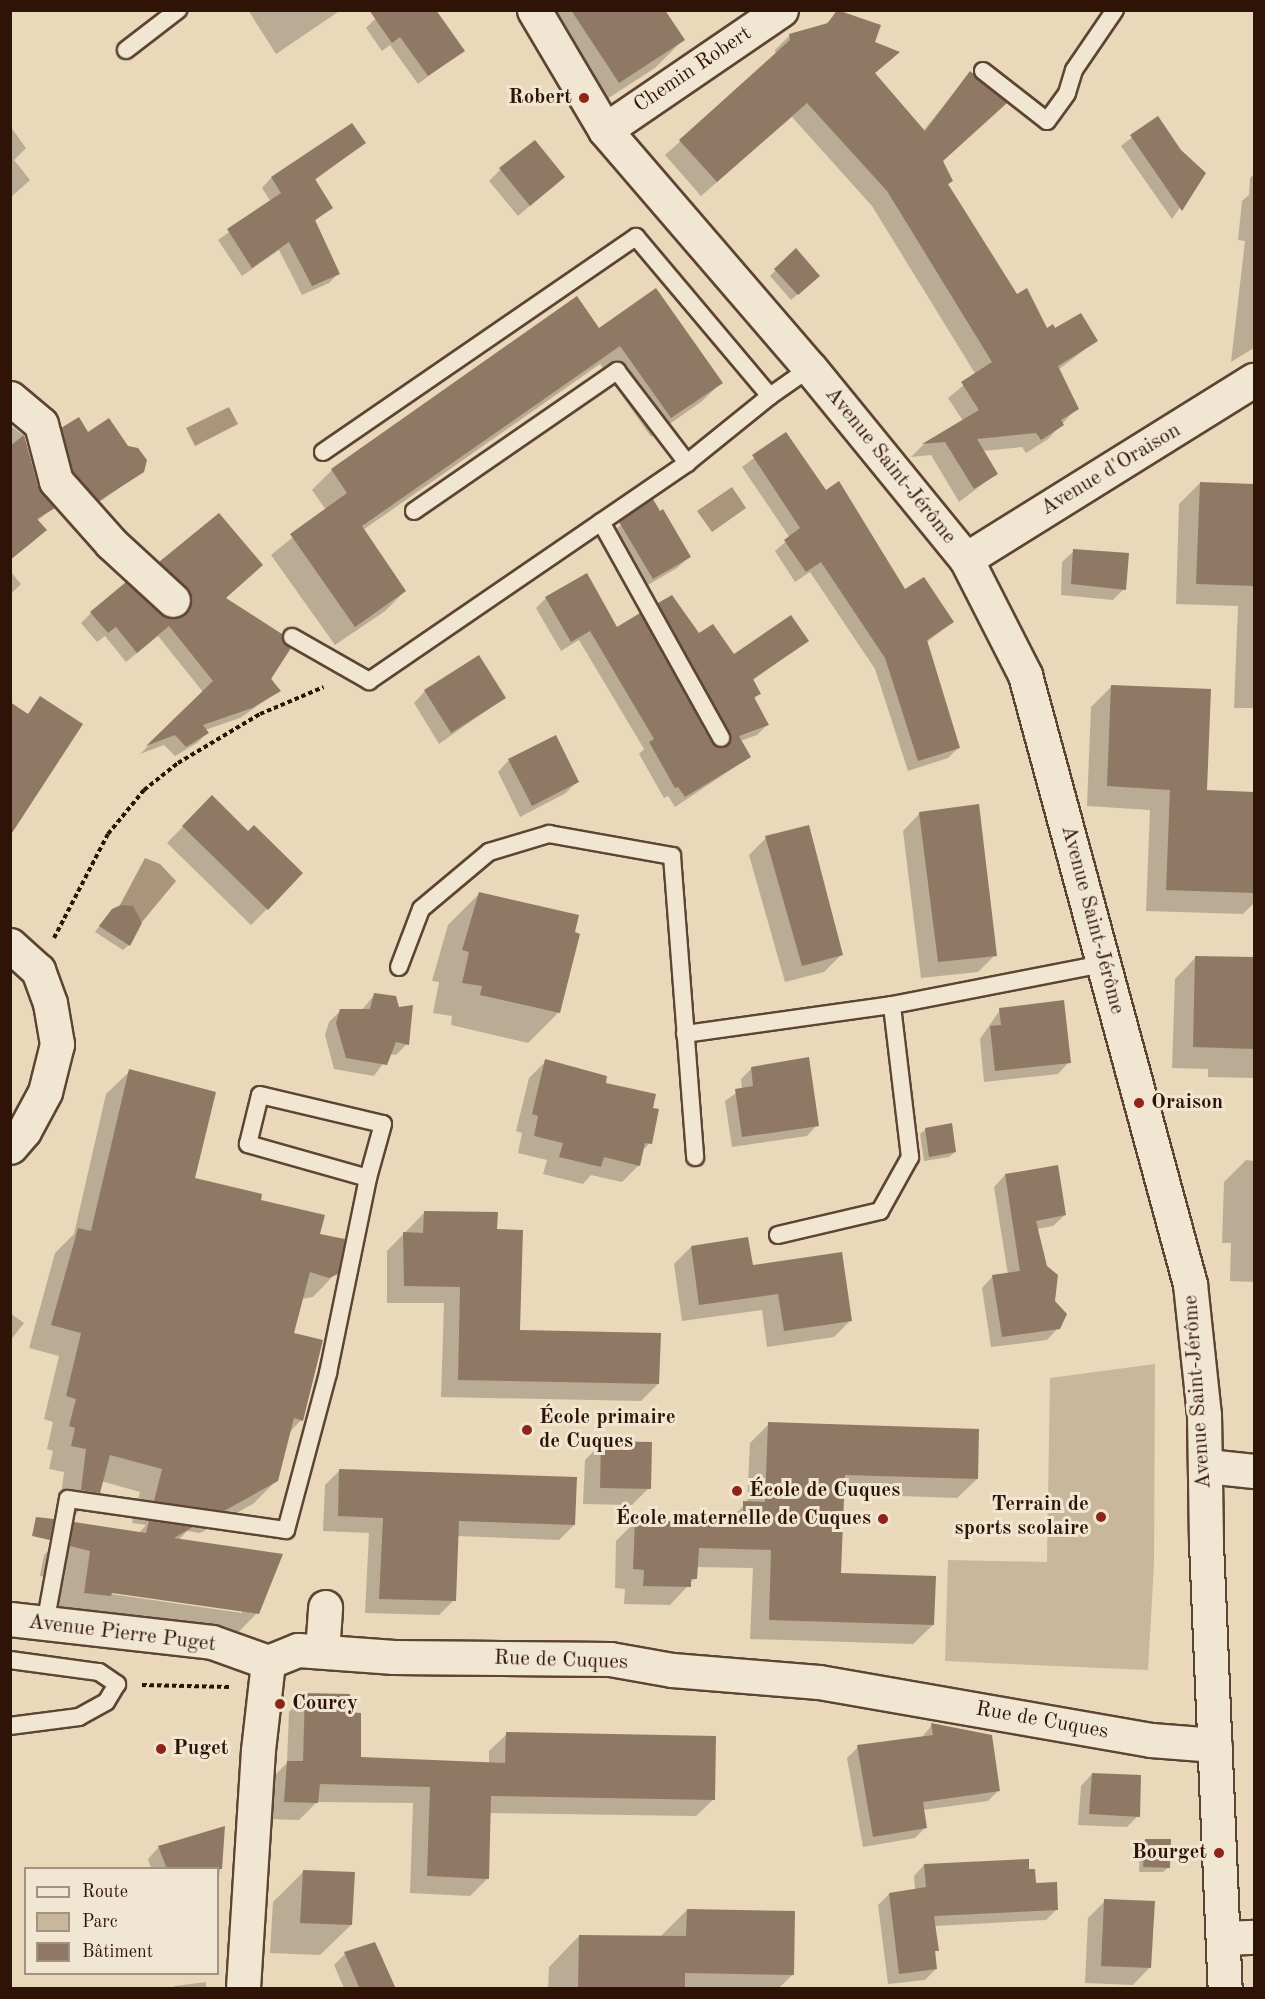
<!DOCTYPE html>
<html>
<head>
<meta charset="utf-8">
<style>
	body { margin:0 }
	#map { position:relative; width:1265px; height:1999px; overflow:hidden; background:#e9d8b9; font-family:"Old Standard TT",serif }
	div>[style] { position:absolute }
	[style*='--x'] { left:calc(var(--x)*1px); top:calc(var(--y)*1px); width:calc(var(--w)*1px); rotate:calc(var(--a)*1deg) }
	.green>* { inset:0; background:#c9b79b }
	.water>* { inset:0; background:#aa957c }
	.shadow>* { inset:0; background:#0003 }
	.building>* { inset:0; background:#907964 }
	.path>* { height:4px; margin-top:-2px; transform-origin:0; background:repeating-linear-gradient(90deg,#2f1307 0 4.5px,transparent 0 7.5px) }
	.roads { filter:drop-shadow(2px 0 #5e4434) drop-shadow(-2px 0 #5e4434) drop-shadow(0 2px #5e4434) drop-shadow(0 -2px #5e4434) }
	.service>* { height:16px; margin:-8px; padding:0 8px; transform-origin:8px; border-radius:8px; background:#f1e6d2 }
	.minor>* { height:33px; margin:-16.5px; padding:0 16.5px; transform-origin:16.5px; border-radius:16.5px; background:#f1e6d2 }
	.tertiary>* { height:33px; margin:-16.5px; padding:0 16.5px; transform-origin:16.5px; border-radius:16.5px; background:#f1e6d2 }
	.dots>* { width:16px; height:16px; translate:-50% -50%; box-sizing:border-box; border:3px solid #f1e6d2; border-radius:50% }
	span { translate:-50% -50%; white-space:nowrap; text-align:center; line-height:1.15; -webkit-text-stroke:6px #f1e6d2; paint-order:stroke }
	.street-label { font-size:21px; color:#2f1307 }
	.poi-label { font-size:21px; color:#2f1307; font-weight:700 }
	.right { translate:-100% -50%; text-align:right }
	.left { translate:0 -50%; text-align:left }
	.frame { position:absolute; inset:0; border:12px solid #2f1307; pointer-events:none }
	.legend { position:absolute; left:24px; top:1867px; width:195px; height:108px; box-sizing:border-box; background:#f1e6d2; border:2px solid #a39281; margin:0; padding:8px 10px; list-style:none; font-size:18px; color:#2f1307 }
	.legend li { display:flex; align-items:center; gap:12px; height:30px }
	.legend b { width:30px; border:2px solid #a39281 }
</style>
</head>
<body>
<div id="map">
	<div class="green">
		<i style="clip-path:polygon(1155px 1364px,1154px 1564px,1148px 1670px,945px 1661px,948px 1560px,1047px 1562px,1050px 1378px)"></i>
	</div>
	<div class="water">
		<i style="clip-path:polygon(229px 407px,238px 424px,195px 446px,186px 428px)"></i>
		<i style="clip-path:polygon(732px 487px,746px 508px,712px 532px,697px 511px)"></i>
		<i style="clip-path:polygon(145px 858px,160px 864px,176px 881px,142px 922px,119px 907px)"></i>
	</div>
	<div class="shadow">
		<i style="clip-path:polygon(248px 10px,341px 10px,276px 54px)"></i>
		<i style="clip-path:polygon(524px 10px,663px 10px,683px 40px,655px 68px,590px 110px)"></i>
		<i style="clip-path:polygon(839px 10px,879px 26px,874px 43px,897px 53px,874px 74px,923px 131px,971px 73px,941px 162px,952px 181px,947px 185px,1016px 296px,1047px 330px,1096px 341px,1058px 370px,1077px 408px,1048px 439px,1026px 453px,1022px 447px,982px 451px,996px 474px,959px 502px,931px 455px,911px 457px,923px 445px,963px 421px,948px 398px,976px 375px,872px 206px,792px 117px,701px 196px,665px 155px,776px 55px,775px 50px,790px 35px,824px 26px)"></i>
		<i style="clip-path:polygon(375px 19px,463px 50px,418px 84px,390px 45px,382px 51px,366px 28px)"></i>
		<i style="clip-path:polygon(1157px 118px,1180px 150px,1204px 173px,1172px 219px,1121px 146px)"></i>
		<i style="clip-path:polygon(351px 125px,364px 143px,314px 181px,331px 207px,314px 222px,338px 274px,329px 283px,302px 295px,279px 250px,242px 276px,218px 240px,271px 202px,262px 188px,271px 178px)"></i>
		<i style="clip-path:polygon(10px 126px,26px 148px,14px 160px,30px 180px,10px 198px)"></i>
		<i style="clip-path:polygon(500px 170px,563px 177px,518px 216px,489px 181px)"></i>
		<i style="clip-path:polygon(1254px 174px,1254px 348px,1231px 362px,1245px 241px,1238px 240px,1242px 201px,1249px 195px,1250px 178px)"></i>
		<i style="clip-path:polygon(796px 250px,813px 281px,791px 300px,770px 276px)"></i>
		<i style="clip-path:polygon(577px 298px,599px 330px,721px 383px,701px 402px,651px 437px,600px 364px,363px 530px,405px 591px,385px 611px,335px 645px,271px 555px,326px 510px,312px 490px,332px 470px)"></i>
		<i style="clip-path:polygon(10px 425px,23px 435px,37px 487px,53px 508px,37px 521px,35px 540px,10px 560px)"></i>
		<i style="clip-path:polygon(62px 429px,127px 447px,143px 471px,87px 511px,51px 441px)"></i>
		<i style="clip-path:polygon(786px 434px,825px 492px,905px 591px,952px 622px,926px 643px,959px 747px,948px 758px,908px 771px,875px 669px,810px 572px,795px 582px,775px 551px,790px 538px,742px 467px)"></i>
		<i style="clip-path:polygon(1200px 483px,1254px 486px,1254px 708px,1234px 708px,1238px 606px,1176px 604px,1179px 504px)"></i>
		<i style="clip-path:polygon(653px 501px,689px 557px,677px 568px,641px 589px,608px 535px)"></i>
		<i style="clip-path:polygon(1074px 551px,1124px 589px,1113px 600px,1061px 595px,1062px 562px)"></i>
		<i style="clip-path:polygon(160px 563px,224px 599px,279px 691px,240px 718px,205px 730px,207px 733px,197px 743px,175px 756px,164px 745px,140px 754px,203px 692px,158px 636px,126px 662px,105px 636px,97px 642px,81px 623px,91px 613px,168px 620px,178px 617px,150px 573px)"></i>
		<i style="clip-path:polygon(10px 571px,21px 584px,10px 595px)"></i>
		<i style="clip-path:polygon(546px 598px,617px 629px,711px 744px,720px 750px,721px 744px,649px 614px,659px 604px,699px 636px,734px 656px,807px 640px,752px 681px,760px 693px,753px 700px,767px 725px,757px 735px,740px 741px,750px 757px,675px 807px,668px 796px,664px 798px,639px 754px,644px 749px,579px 640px,561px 651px,536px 608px)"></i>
		<i style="clip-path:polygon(1112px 686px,1206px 791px,1254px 793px,1254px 903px,1243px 914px,1146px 911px,1150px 810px,1087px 806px,1091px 707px)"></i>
		<i style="clip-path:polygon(425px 691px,504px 698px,439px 744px,414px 703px)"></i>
		<i style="clip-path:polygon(509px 760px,577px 781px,566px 793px,520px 817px,498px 772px)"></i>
		<i style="clip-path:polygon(212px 797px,267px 909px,251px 925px,167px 843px)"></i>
		<i style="clip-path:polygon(920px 813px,995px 955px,978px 972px,921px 978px,903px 831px)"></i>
		<i style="clip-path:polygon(766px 838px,841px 955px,824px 972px,785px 982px,749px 855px)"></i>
		<i style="clip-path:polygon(479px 894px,558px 1013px,528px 1043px,451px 1025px,452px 1016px,433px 1013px,439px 982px,432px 981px,448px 925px)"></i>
		<i style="clip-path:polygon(107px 916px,129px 945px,123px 950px,95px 932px)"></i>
		<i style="clip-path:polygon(1196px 957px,1254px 959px,1254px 1078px,1208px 1077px,1208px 1069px,1172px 1068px,1175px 979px)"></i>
		<i style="clip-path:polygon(375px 994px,407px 1044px,396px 1055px,390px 1054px,374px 1076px,334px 1069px,325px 1035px,329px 1022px,341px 1010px,362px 1010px)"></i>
		<i style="clip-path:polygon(1000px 1010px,1069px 1062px,1058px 1074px,984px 1082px,980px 1039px)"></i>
		<i style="clip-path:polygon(546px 1061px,651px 1109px,650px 1143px,642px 1151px,639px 1165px,622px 1182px,591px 1175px,583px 1184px,543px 1174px,547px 1160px,518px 1153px,522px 1133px,516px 1131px,529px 1078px)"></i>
		<i style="clip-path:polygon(752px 1068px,817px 1125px,807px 1136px,732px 1147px,725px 1101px,742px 1089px,741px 1079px)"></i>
		<i style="clip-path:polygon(evenodd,130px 1071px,193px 1179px,259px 1201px,318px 1235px,336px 1273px,313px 1297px,301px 1299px,292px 1334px,301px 1420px,289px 1433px,277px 1480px,253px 1504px,200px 1533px,187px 1531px,179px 1540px,257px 1613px,227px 1644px,54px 1623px,60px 1581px,40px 1576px,44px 1555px,75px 1524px,138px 1534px,146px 1525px,132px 1523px,140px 1492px,101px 1481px,98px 1492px,75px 1515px,59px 1513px,64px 1472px,49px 1469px,53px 1451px,47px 1449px,53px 1422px,44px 1419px,59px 1356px,29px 1348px,55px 1253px,74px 1234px,106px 1094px,130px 1071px,104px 1590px,242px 1610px,242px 1613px,104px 1593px,104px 1590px)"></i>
		<i style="clip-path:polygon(926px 1129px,955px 1152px,949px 1157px,924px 1161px,920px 1134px)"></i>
		<i style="clip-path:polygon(1246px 1160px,1254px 1161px,1254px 1282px,1230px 1281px,1231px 1243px,1222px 1243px,1224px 1182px)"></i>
		<i style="clip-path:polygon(1005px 1175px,1065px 1215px,1053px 1226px,1037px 1229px,1058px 1328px,1047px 1340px,991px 1347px,982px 1288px,993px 1276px,1008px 1275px,994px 1187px)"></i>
		<i style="clip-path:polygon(424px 1213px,496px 1231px,518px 1331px,658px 1384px,641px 1401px,441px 1397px,444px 1303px,387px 1303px,387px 1251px)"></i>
		<i style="clip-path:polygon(691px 1247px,752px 1267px,851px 1320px,834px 1337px,767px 1347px,762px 1310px,682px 1321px,674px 1264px)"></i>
		<i style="clip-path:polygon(10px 1313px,24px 1323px,10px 1341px)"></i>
		<i style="clip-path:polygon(769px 1424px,977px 1479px,957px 1498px,843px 1494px,839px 1574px,933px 1625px,913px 1644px,750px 1639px,753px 1568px,696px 1567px,695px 1578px,670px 1605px,624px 1604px,625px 1589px,615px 1588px,616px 1541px,636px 1521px,724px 1524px,747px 1503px,750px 1443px)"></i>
		<i style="clip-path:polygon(602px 1443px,649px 1488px,632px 1505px,583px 1504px,585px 1460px)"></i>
		<i style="clip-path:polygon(340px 1470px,574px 1525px,559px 1540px,457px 1536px,454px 1600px,439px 1615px,365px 1613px,369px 1533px,323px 1531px,325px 1485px)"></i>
		<i style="clip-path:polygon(306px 1695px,348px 1714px,359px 1759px,489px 1764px,489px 1751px,507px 1734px,714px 1799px,696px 1816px,489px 1813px,488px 1878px,470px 1896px,410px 1893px,413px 1803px,317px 1802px,299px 1820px,267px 1819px,270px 1780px,287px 1763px,289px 1712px)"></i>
		<i style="clip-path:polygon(932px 1725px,999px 1790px,988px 1801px,923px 1810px,926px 1827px,915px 1838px,863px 1847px,847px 1758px,858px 1747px,921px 1738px)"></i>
		<i style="clip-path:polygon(1092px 1774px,1138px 1816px,1127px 1827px,1078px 1825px,1081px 1786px)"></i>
		<i style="clip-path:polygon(224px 1828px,218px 1887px,218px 1868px,151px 1868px,148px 1859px,159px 1847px)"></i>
		<i style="clip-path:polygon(1145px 1840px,1169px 1867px,1163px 1872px,1139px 1872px,1140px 1846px)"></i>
		<i style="clip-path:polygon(924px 1865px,1028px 1871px,1057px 1909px,1046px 1920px,934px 1926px,936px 1969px,925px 1980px,888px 1984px,878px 1905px,889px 1894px,915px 1890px,914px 1876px)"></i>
		<i style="clip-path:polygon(303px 1872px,351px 1925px,320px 1955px,270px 1953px,273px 1902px)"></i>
		<i style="clip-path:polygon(1105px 1901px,1150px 1967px,1133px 1985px,1085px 1983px,1088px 1918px)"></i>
		<i style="clip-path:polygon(687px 1910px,793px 1974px,779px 1988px,548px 1988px,549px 1967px,579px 1936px,660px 1937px)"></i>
		<i style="clip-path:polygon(345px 1954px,394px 1988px,344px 1988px,334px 1965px)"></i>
		<i style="clip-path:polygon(206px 1982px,206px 1988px,173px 1988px,175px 1986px)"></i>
	</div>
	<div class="building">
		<i style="clip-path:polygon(369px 10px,436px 10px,465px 51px,428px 76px,400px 37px,392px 43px)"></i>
		<i style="clip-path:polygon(571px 10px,665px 10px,685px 40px,619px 83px)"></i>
		<i style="clip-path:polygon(837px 10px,881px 25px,875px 42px,900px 52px,875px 73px,925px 131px,970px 71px,1007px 103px,943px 161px,953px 181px,948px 184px,1017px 294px,1027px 288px,1047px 328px,1053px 324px,1055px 328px,1081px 313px,1098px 341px,1058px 366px,1079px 409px,1061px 420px,1064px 425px,1041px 440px,1036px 433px,977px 439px,998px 474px,974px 489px,945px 442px,922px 444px,979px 410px,961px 382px,992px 362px,887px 191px,807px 103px,717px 182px,679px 140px,790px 40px,789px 34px,828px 23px)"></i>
		<i style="clip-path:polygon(1158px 116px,1181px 150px,1206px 173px,1182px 211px,1130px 135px)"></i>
		<i style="clip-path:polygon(352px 123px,366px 143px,315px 179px,333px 208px,315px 220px,340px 274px,312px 286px,289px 242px,252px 268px,227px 229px,281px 193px,271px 177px)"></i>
		<i style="clip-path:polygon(535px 140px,565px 177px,530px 206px,499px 168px)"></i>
		<i style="clip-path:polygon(796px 248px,820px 276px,798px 295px,774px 269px)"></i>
		<i style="clip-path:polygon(656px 288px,723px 383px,671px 418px,620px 346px,362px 526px,406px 591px,355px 627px,290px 534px,347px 493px,331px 469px,577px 296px,599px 328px)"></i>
		<i style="clip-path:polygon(79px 417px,88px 432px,109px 418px,128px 446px,138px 448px,147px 460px,144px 472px,99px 501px,73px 472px,61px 428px)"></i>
		<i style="clip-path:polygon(786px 432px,826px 490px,839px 481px,905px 589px,924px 577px,954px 622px,927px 640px,960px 748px,918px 761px,885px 658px,821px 562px,806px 572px,784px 540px,800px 528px,752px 455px)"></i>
		<i style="clip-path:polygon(24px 435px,38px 486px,55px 508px,37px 519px,47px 530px,10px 560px,10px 446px)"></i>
		<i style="clip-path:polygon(1200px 482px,1254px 484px,1254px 586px,1196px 584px)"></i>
		<i style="clip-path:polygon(653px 499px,660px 511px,663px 509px,691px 557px,653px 579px,619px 522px)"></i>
		<i style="clip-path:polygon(219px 513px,263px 565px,226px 598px,282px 634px,283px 642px,291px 648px,271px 679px,281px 691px,252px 708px,203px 725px,209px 733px,186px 747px,175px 735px,146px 746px,213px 681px,169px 626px,137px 653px,116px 627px,108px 633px,90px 612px,126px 582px,168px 618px,186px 613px,191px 594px,159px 562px)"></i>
		<i style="clip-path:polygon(1073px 549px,1129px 553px,1126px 590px,1071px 584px)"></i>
		<i style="clip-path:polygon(587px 573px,617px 627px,640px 613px,712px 743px,720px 748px,730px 744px,730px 733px,658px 603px,672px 595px,699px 633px,713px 624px,734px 654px,791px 615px,809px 641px,753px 679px,761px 694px,754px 697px,769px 725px,739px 736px,751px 757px,685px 797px,678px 787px,675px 788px,649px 742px,654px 739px,590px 631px,571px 642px,545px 597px)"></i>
		<i style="clip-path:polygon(479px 655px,506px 698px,451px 733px,424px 690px)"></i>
		<i style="clip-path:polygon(1111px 685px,1211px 689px,1207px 790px,1254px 792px,1254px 893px,1166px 890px,1170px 790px,1107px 786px)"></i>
		<i style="clip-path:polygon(40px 696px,83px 724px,10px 836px,10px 702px,28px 714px)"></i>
		<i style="clip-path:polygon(556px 735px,579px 782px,532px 806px,508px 759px)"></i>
		<i style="clip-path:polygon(212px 795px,248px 831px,254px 825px,303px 873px,268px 910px,182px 826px)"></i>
		<i style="clip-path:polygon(979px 804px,997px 956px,938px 962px,919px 812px)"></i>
		<i style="clip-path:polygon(809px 825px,843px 955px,802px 966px,765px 836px)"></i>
		<i style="clip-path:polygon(479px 892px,579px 915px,575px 932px,580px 934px,560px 1013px,480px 995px,482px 986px,462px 983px,469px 952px,462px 950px)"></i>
		<i style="clip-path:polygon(121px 905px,133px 906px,142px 923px,130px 946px,99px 926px,112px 909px)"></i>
		<i style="clip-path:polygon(1195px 956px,1254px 957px,1254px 1049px,1193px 1047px)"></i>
		<i style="clip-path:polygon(374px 993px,396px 996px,399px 1007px,413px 1005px,409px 1045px,396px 1042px,387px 1065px,346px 1058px,336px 1023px,340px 1009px,370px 1009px)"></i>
		<i style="clip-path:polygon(1064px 1000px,1071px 1063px,995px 1071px,990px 1026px,1001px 1025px,999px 1008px)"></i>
		<i style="clip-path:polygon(809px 1057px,819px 1126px,742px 1137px,735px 1089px,753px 1086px,751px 1067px)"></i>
		<i style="clip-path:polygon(545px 1059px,607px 1076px,606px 1083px,656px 1094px,653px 1108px,659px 1109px,652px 1144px,645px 1143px,640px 1166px,604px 1157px,601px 1167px,559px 1157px,563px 1143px,534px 1136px,538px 1116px,532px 1114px)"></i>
		<i style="clip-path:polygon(129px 1069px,216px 1092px,195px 1178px,262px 1194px,261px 1200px,325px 1215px,320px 1234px,345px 1239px,338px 1274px,329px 1278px,310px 1272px,294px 1333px,323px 1340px,303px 1421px,294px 1418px,278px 1481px,224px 1511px,154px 1501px,162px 1469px,110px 1455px,100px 1493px,81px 1490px,86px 1449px,71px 1446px,75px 1428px,69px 1426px,76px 1399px,66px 1396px,81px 1333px,51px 1325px,78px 1228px,91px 1231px)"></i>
		<i style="clip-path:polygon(952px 1123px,956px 1152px,929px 1157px,925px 1128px)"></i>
		<i style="clip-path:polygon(1058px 1165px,1066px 1215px,1036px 1221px,1047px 1266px,1058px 1275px,1055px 1301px,1067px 1314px,1060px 1329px,1002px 1337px,992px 1275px,1020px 1271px,1005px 1174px)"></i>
		<i style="clip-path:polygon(424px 1211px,498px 1212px,497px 1229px,523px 1230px,520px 1330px,661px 1333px,659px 1384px,458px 1380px,460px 1287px,404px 1286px,403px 1232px,423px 1233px)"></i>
		<i style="clip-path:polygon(748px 1237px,753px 1265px,842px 1252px,852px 1321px,784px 1331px,778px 1294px,699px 1305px,691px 1246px)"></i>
		<i style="clip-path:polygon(768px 1422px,979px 1429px,978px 1479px,845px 1475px,841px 1573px,936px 1576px,934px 1625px,769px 1620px,771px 1550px,699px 1548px,697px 1579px,691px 1579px,691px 1587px,643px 1586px,644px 1570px,633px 1569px,635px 1520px,743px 1523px,743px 1501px,765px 1502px)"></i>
		<i style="clip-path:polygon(601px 1441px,652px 1442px,651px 1489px,600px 1488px)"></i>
		<i style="clip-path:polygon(339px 1469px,577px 1477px,575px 1525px,459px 1521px,456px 1601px,379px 1599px,383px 1518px,338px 1516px)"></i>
		<i style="clip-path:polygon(36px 1517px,54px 1519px,50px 1540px,32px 1536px)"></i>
		<i style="clip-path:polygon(149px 1521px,193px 1527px,174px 1538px,283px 1554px,259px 1614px,112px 1593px,111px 1596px,84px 1593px,90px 1551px,70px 1546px,74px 1522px,146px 1533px)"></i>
		<i style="clip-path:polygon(305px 1693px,350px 1694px,349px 1712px,361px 1713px,361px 1757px,505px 1763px,506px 1732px,716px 1736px,715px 1800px,491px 1796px,489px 1879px,427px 1876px,430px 1787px,320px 1784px,318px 1803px,284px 1802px,287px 1761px,303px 1761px)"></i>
		<i style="clip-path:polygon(931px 1723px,992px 1735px,1000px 1791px,923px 1802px,927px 1828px,873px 1837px,857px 1745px,933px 1735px)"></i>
		<i style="clip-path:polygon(1092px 1773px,1141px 1775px,1140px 1817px,1089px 1814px)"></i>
		<i style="clip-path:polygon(225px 1826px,222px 1869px,167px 1869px,158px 1846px)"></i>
		<i style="clip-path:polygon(1145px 1839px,1171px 1839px,1170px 1868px,1143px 1867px)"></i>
		<i style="clip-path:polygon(1029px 1859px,1029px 1869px,1035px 1869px,1036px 1883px,1057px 1882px,1058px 1910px,934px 1916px,939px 1951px,935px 1951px,937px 1969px,899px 1974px,889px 1893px,926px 1887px,924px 1864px)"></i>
		<i style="clip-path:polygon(303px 1870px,355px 1872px,352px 1925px,300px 1923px)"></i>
		<i style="clip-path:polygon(1104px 1899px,1155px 1901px,1151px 1968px,1101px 1966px)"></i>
		<i style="clip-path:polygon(687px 1909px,795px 1911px,794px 1975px,685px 1973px,685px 1989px,578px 1989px,579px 1935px,686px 1936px)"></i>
		<i style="clip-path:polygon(375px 1942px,396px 1989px,360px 1989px,344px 1952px)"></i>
	</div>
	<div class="path">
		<i style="--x:54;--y:938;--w:117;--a:-62.6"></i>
		<i style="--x:108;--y:834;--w:57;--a:-50.7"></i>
		<i style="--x:144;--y:790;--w:43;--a:-38.5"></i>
		<i style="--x:178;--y:763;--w:96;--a:-30.9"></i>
		<i style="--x:260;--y:714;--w:69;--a:-22.9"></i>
		<i style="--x:142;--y:1685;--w:88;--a:1.3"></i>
	</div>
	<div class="roads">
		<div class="service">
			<i style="--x:126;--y:50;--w:66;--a:-37.6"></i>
			<i style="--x:983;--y:71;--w:81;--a:38"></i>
			<i style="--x:1047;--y:121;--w:34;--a:-54"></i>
			<i style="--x:1067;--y:93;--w:24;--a:-73"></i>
			<i style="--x:1074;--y:70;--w:73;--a:-55.7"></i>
			<i style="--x:323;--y:452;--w:380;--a:-34.5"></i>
			<i style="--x:636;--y:237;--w:208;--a:49.9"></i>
			<i style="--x:770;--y:396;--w:49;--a:-35"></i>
			<i style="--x:414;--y:511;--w:247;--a:-34.6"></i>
			<i style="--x:617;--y:371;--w:116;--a:52.7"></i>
			<i style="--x:687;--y:463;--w:107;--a:-38.9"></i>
			<i style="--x:601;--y:522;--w:247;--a:60.9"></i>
			<i style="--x:292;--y:637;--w:89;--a:29.7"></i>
			<i style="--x:369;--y:681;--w:386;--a:-34.4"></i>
			<i style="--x:399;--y:967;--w:62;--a:-69.2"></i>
			<i style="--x:421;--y:909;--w:89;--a:-40"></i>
			<i style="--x:489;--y:852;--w:63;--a:-16.7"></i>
			<i style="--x:549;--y:834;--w:125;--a:10.1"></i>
			<i style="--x:672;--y:856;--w:302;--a:85.6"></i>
			<i style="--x:685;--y:1034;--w:209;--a:-8"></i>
			<i style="--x:778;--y:1235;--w:105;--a:-13.2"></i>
			<i style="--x:880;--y:1211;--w:62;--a:-60.9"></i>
			<i style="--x:910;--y:1157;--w:153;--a:-96.8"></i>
			<i style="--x:892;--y:1005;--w:215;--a:-11"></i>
			<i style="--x:45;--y:1624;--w:127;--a:-79.6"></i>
			<i style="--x:68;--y:1499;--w:220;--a:8.1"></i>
			<i style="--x:286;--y:1530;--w:163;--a:-75"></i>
			<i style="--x:328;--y:1373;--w:199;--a:-78.4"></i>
			<i style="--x:368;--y:1178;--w:125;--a:-164.2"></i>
			<i style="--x:248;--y:1144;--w:50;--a:-76.2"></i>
			<i style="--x:260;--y:1095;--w:126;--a:13.3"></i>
			<i style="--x:383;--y:1124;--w:56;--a:105.5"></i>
			<i style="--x:10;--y:1660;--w:90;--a:7.7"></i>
			<i style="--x:99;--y:1672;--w:22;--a:34"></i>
			<i style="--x:117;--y:1684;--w:21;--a:121"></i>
			<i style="--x:106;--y:1702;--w:31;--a:151"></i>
			<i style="--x:79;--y:1717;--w:70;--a:172.6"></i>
		</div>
		<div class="minor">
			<i style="--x:605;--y:130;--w:213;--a:-34.3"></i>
			<i style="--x:10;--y:398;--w:40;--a:40"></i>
			<i style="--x:41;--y:424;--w:59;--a:75.3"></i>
			<i style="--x:56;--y:481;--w:83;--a:48.4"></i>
			<i style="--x:111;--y:543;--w:84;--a:42.6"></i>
			<i style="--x:966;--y:559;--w:339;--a:-31.9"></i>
			<i style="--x:10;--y:945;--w:38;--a:42"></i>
			<i style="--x:38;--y:970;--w:35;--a:70"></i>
			<i style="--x:50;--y:1003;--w:42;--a:80.3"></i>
			<i style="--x:57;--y:1044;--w:49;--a:104"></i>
			<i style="--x:45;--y:1092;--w:44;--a:118.3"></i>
			<i style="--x:24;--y:1131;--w:21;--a:131"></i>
			<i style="--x:10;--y:1619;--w:203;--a:6.5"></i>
			<i style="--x:212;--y:1642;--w:59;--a:19.7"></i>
			<i style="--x:323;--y:1638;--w:31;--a:-86"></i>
			<i style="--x:268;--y:1662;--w:32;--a:-22"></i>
			<i style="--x:298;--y:1650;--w:96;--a:4.2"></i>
			<i style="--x:394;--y:1657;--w:216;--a:0.5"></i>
			<i style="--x:610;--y:1659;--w:63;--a:10.1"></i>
			<i style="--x:672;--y:1670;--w:147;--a:4.7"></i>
			<i style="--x:819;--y:1682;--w:337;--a:9.9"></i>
			<i style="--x:1151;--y:1740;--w:64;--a:4.5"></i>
			<i style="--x:1223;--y:1938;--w:31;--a:-2"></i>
			<i style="--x:243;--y:1988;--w:238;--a:-86.4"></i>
			<i style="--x:258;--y:1750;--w:89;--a:-83.5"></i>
		</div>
		<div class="tertiary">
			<i style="--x:534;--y:10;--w:139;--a:59.4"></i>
			<i style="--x:605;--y:130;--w:314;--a:49.3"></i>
			<i style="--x:810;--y:368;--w:247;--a:50.8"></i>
			<i style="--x:966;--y:559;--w:130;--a:63"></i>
			<i style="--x:1025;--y:675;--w:631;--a:74.84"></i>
			<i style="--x:1190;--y:1284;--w:131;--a:83.9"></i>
			<i style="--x:1204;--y:1414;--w:129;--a:89.1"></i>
			<i style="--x:1206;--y:1543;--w:445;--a:87.6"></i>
			<i style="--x:1207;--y:1466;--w:47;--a:6.1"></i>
		</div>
	</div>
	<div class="dots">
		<i style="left:584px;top:98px;background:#8f2418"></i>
		<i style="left:1139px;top:1103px;background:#8f2418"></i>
		<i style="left:527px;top:1430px;background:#8f2418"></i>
		<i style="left:737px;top:1491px;background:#8f2418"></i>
		<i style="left:1101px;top:1517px;background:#8f2418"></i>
		<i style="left:883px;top:1519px;background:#8f2418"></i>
		<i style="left:280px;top:1704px;background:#8f2418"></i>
		<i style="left:161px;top:1749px;background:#8f2418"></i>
		<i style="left:1219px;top:1853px;background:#8f2418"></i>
	</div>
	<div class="street-label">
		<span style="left:693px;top:70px;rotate:-34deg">Chemin Robert</span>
		<span style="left:890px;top:466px;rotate:51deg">Avenue Saint-Jérôme</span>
		<span style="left:1111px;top:470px;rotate:-31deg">Avenue d'Oraison</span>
		<span style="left:1092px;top:920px;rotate:75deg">Avenue Saint-Jérôme</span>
		<span style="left:1198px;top:1392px;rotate:-94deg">Avenue Saint-Jérôme</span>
		<span style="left:122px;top:1634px;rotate:7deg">Avenue Pierre Puget</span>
		<span style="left:561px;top:1661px;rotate:2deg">Rue de Cuques</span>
		<span style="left:1042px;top:1721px;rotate:10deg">Rue de Cuques</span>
	</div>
	<div class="poi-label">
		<span class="right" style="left:572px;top:98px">Robert</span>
		<span class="left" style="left:1151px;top:1103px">Oraison</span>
		<span class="left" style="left:539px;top:1430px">École primaire<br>de Cuques</span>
		<span class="left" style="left:749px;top:1491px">École de Cuques</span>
		<span class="right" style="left:1089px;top:1517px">Terrain de<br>sports scolaire</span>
		<span class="right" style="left:871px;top:1519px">École maternelle de Cuques</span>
		<span class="left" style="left:292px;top:1704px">Courcy</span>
		<span class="left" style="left:173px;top:1749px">Puget</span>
		<span class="right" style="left:1207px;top:1853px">Bourget</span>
	</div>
	<div class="frame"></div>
	<ul class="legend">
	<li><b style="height:8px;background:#f1e6d2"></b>Route</li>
	<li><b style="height:16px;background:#c9b79b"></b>Parc</li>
	<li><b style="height:16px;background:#907964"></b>Bâtiment</li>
	</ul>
</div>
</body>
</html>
